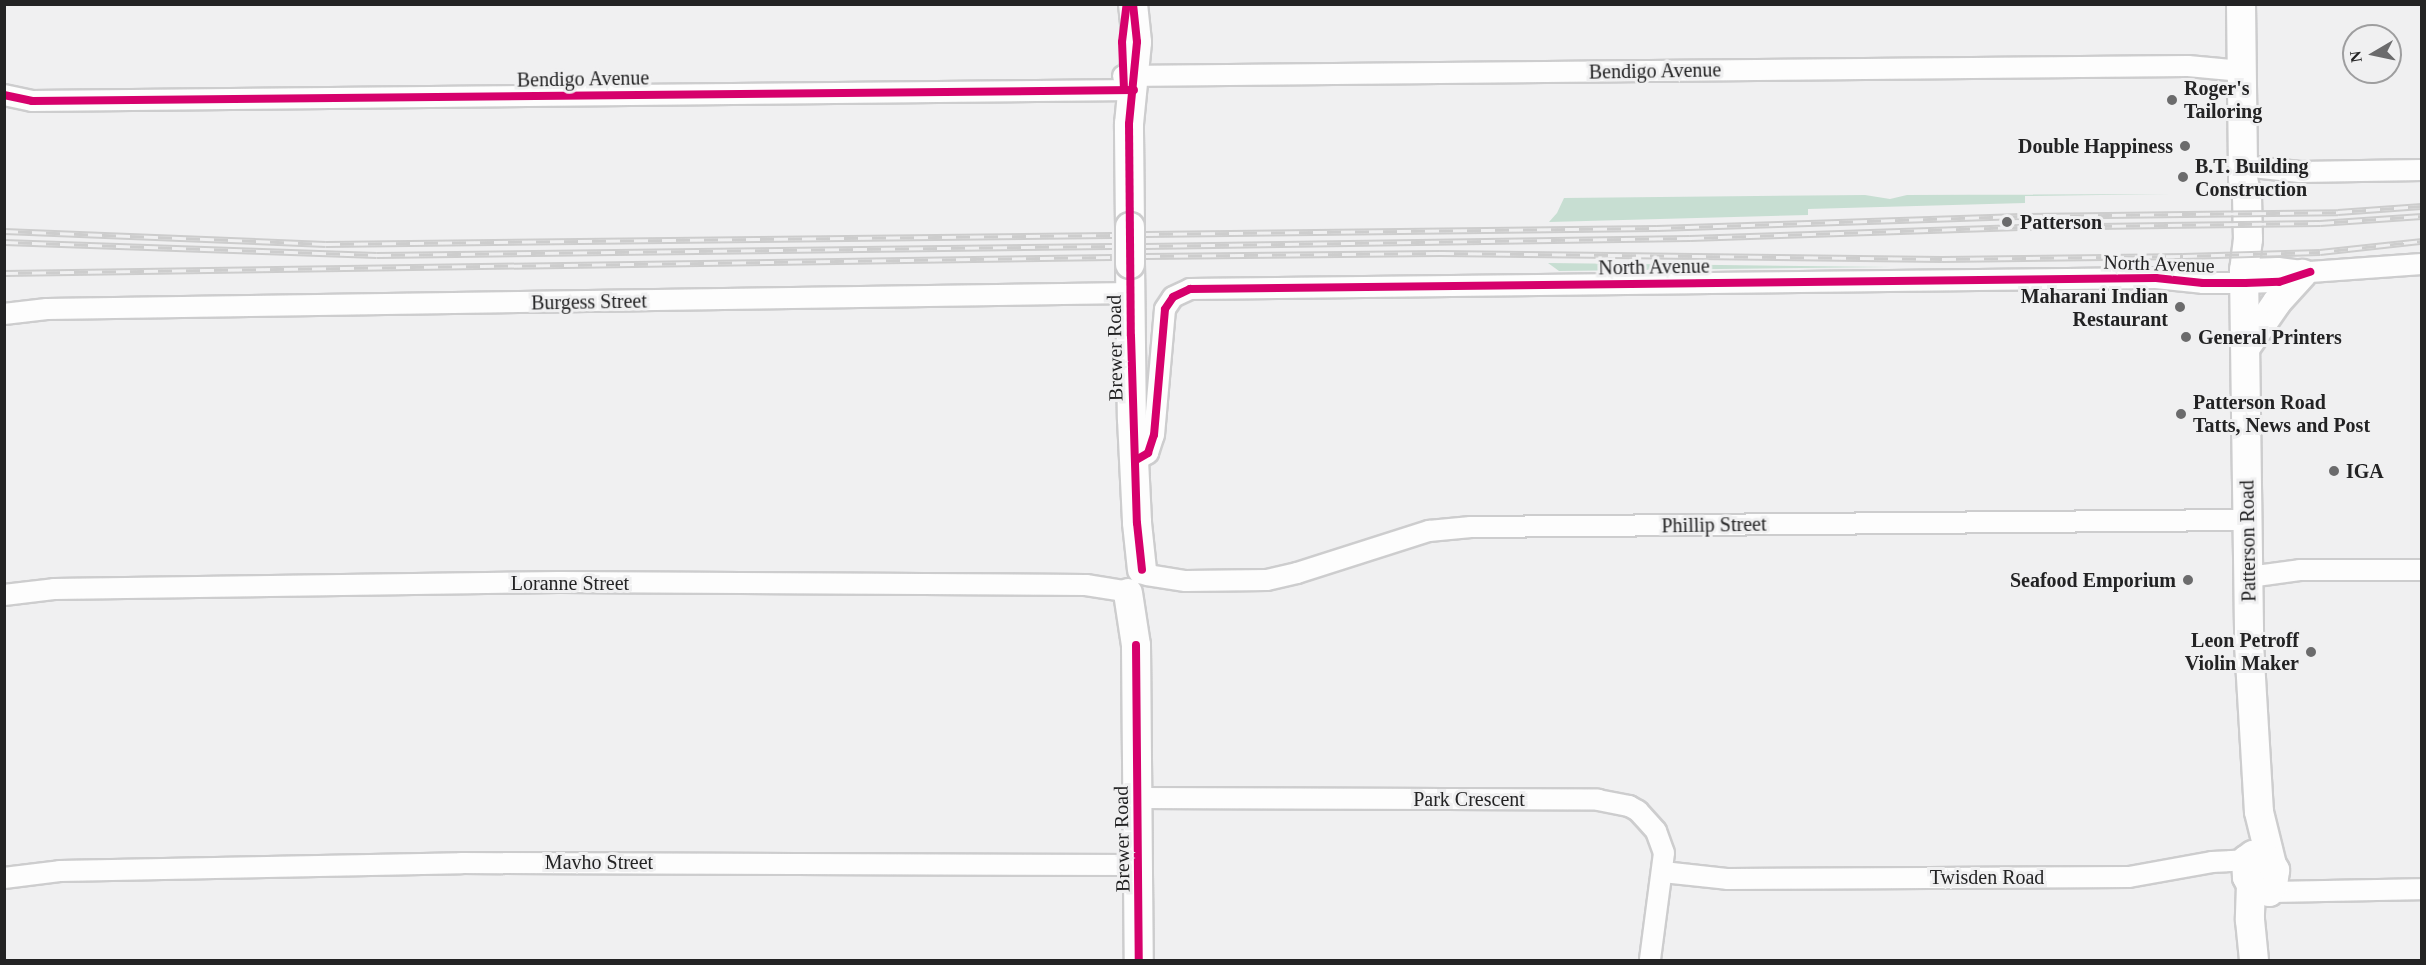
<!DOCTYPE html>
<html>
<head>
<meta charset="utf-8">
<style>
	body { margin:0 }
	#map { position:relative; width:2426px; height:965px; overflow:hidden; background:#f0f0f1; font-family:Georgia,serif }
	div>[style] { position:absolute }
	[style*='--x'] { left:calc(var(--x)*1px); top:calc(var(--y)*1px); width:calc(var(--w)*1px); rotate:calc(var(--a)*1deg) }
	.green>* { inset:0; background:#c7ded2 }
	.roads { filter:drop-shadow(2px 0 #cdcdce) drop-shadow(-2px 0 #cdcdce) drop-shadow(0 2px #cdcdce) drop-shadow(0 -2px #cdcdce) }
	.street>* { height:20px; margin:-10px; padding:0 10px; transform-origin:10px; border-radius:10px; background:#fdfdfd }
	.secondary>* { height:28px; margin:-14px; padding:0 14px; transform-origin:14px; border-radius:14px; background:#fdfdfd }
	.rail>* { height:7px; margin-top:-3.5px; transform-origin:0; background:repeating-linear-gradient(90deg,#f0f0f1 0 14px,#cdcdcd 0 28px); box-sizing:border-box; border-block:2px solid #cdcdcd }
	.bridges { filter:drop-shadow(2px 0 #cdcdce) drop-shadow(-2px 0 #cdcdce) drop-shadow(0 2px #cdcdce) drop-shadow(0 -2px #cdcdce) }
	.secondary-bridge>* { height:28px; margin:-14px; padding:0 14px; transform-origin:14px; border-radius:14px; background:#fdfdfd }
	.cycleway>* { height:8px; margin:-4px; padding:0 4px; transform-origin:4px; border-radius:4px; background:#d6006c }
	.dots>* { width:16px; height:16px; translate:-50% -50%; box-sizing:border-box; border:3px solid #f0f0f1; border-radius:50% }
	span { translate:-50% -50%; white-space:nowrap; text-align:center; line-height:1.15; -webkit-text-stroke:6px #f0f0f1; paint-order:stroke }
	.street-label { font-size:20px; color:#232324 }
	.poi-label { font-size:20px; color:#232324; font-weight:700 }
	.left { translate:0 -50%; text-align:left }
	.right { translate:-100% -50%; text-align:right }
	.frame { position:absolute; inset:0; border:6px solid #232324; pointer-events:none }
	.north { position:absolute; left:2342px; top:24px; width:60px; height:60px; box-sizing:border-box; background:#f0f0f1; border:2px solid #9e9e9f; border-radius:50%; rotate:261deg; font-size:16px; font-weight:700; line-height:24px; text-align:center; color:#232324 }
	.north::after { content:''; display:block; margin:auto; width:21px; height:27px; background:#6b6b6c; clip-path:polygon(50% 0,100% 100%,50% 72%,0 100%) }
</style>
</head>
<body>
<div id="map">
	<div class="green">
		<i style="clip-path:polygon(2170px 194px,2025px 196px,2025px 203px,1808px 209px,1808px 215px,1549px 222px,1557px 213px,1564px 198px,1865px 195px,1890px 199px,1907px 195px)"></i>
		<i style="clip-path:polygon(1548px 263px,1720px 265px,1891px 267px,1559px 271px)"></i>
	</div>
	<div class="roads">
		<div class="street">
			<i style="--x:1123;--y:76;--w:1065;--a:-0.54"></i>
			<i style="--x:2188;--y:66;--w:54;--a:5.3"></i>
			<i style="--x:4;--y:95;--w:29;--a:12"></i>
			<i style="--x:32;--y:101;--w:1102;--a:-0.57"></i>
			<i style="--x:2243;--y:166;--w:57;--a:6"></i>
			<i style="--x:2300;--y:172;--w:122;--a:-0.9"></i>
			<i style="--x:2248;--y:269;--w:30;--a:-2"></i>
			<i style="--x:2278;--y:268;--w:32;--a:7"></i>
			<i style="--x:2310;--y:272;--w:112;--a:-4.1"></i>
			<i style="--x:4;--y:314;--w:43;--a:-6.6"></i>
			<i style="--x:47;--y:309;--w:1084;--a:-0.85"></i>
			<i style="--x:1136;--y:460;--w:14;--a:-30"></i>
			<i style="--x:1148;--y:453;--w:19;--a:-72"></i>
			<i style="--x:1154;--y:435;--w:126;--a:-85"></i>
			<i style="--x:1165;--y:309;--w:14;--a:-56"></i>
			<i style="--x:1173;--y:297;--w:19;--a:-25"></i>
			<i style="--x:1190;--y:289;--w:966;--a:-0.65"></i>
			<i style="--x:2156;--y:278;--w:47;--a:6.1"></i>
			<i style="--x:2203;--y:283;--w:42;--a:0"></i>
			<i style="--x:2245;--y:283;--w:34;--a:-2"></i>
			<i style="--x:2279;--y:282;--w:23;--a:-18"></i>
			<i style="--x:1147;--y:575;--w:39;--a:9"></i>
			<i style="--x:1186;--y:581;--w:81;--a:-0.7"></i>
			<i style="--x:1267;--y:580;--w:31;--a:-13"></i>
			<i style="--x:1297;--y:573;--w:139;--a:-17.7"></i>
			<i style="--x:1429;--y:531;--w:42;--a:-5.4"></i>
			<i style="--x:1471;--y:527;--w:777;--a:-0.52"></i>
			<i style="--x:2249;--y:577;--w:51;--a:-7.8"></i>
			<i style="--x:2300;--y:570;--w:122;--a:0"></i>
			<i style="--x:4;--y:595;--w:50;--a:-6.8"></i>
			<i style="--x:54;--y:589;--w:505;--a:-0.79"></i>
			<i style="--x:559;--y:582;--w:527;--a:0.33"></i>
			<i style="--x:1086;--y:585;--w:39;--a:9"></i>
			<i style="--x:1138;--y:798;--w:460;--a:0.2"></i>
			<i style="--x:1598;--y:800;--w:32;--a:11"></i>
			<i style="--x:1629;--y:806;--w:10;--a:29"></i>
			<i style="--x:1638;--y:811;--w:27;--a:48"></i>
			<i style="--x:1656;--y:831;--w:23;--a:70"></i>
			<i style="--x:1664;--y:853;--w:108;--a:97.5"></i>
			<i style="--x:1663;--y:872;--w:64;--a:6.2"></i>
			<i style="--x:1727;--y:879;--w:402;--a:-0.3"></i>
			<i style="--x:2129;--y:877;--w:84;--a:-10.2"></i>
			<i style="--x:2212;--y:862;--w:34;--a:-3"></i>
			<i style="--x:4;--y:878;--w:56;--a:-7.1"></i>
			<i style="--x:60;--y:871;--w:401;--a:-1.1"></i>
			<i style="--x:461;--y:863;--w:677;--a:0.17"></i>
			<i style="--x:2269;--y:892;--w:153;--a:-1.1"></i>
		</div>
		<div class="secondary">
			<i style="--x:2241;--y:4;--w:175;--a:89.3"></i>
			<i style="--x:2243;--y:179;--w:17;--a:77"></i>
			<i style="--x:2247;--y:196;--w:43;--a:88.7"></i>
			<i style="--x:2248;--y:239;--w:31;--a:97"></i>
			<i style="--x:2244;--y:270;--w:374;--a:89.2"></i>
			<i style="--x:2249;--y:644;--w:168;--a:86.6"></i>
			<i style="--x:2259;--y:812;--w:55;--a:76.2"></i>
			<i style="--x:1130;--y:227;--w:103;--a:-90.6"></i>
			<i style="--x:1129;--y:124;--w:82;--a:-84.4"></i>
			<i style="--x:1137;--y:42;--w:38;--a:-96"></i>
			<i style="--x:1130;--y:264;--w:155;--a:89.3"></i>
			<i style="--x:1132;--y:419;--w:104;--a:87.2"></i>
			<i style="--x:1137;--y:523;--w:47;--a:83.9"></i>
			<i style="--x:2246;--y:347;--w:55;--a:-55.4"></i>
			<i style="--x:2277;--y:302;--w:38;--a:-48"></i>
			<i style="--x:1128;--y:593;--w:53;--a:81.3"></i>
			<i style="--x:1136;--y:645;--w:315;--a:89.5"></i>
			<i style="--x:2253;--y:855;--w:17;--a:17"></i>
			<i style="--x:2269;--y:860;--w:12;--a:59"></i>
			<i style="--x:2275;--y:870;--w:16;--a:97"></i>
			<i style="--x:2273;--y:886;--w:7;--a:124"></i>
			<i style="--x:2269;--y:892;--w:19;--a:-159"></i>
			<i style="--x:2251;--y:885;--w:9;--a:-117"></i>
			<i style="--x:2247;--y:877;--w:17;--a:-93"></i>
			<i style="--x:2246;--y:860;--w:9;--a:-36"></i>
			<i style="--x:2251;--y:885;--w:35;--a:92"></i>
			<i style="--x:2250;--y:920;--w:40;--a:84.3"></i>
		</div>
	</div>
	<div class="rail">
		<i style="--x:4;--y:231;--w:322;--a:2.3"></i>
		<i style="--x:326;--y:244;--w:786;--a:-0.66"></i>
		<i style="--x:1145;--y:234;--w:512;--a:-0.67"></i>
		<i style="--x:1657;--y:228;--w:371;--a:-1.9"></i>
		<i style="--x:2028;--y:216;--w:310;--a:-0.7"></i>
		<i style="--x:2338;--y:212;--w:84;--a:-4.1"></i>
		<i style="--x:4;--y:242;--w:373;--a:2"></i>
		<i style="--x:377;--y:255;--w:735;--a:-0.7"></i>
		<i style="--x:1145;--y:246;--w:545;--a:-0.84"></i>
		<i style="--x:1690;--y:238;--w:338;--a:-1.9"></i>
		<i style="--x:2028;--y:227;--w:292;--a:-0.8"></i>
		<i style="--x:2320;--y:223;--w:102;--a:-3.9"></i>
		<i style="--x:1146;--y:256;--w:294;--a:-0.6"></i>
		<i style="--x:1440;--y:253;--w:502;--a:0.68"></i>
		<i style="--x:1942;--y:259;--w:241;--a:-0.7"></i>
		<i style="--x:2183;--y:256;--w:137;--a:-1.7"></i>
		<i style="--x:2320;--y:252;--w:103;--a:-6.2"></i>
		<i style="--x:4;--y:273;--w:1108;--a:-0.83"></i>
	</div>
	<div class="bridges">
		<div class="secondary-bridge">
			<i style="--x:1130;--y:227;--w:37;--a:90"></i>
		</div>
	</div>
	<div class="cycleway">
		<i style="--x:1133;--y:4;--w:38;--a:84"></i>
		<i style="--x:1137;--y:42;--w:82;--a:95.6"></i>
		<i style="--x:1129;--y:124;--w:212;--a:89.5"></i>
		<i style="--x:1131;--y:336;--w:187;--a:88.2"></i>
		<i style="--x:1137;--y:523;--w:47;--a:83.9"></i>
		<i style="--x:1124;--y:89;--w:47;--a:-92.4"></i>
		<i style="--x:1122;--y:42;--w:38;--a:-83"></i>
		<i style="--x:4;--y:95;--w:29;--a:12"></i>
		<i style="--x:32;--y:101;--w:1102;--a:-0.57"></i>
		<i style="--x:1136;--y:460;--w:14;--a:-30"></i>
		<i style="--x:1148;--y:453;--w:19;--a:-72"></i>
		<i style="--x:1154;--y:435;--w:126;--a:-85"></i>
		<i style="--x:1165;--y:309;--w:14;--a:-56"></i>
		<i style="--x:1173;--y:297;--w:19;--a:-25"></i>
		<i style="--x:1190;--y:289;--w:966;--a:-0.65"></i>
		<i style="--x:2156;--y:278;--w:47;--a:6.1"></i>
		<i style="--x:2203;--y:283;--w:42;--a:0"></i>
		<i style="--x:2245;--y:283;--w:34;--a:-2"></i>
		<i style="--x:2279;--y:282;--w:33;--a:-18"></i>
		<i style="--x:1136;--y:645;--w:315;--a:89.5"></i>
	</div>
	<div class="dots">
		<i style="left:2172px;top:100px;background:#6b6b6c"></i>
		<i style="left:2185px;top:146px;background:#6b6b6c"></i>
		<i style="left:2183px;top:177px;background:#6b6b6c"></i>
		<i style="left:2007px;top:222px;background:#6b6b6c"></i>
		<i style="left:2180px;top:307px;background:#6b6b6c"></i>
		<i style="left:2186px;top:337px;background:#6b6b6c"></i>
		<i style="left:2181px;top:414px;background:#6b6b6c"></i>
		<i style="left:2334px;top:471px;background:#6b6b6c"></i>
		<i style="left:2188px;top:580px;background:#6b6b6c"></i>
		<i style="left:2311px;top:652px;background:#6b6b6c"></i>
	</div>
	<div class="street-label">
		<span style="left:1655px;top:71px;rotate:-1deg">Bendigo Avenue</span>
		<span style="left:583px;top:79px;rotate:-1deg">Bendigo Avenue</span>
		<span style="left:2159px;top:264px;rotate:2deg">North Avenue</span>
		<span style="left:1654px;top:267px;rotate:-1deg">North Avenue</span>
		<span style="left:589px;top:302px;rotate:-1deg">Burgess Street</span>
		<span style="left:1115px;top:348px;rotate:-91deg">Brewer Road</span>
		<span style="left:1714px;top:525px;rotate:-1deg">Phillip Street</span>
		<span style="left:2248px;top:541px;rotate:-91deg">Patterson Road</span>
		<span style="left:570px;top:583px">Loranne Street</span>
		<span style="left:1469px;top:799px">Park Crescent</span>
		<span style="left:1122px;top:839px;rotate:-91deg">Brewer Road</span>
		<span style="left:599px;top:862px">Mavho Street</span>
		<span style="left:1987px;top:877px">Twisden Road</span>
	</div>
	<div class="poi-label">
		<span class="left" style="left:2184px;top:100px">Roger's<br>Tailoring</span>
		<span class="right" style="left:2173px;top:146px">Double Happiness</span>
		<span class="left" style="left:2195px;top:178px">B.T. Building<br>Construction</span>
		<span class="left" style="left:2020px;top:222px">Patterson</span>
		<span class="right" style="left:2168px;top:308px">Maharani Indian<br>Restaurant</span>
		<span class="left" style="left:2198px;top:337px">General Printers</span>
		<span class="left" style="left:2193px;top:414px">Patterson Road<br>Tatts, News and Post</span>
		<span class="left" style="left:2346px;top:471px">IGA</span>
		<span class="right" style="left:2176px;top:580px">Seafood Emporium</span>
		<span class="right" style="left:2299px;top:652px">Leon Petroff<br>Violin Maker</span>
	</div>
	<div class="frame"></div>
	<div class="north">N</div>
</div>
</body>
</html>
